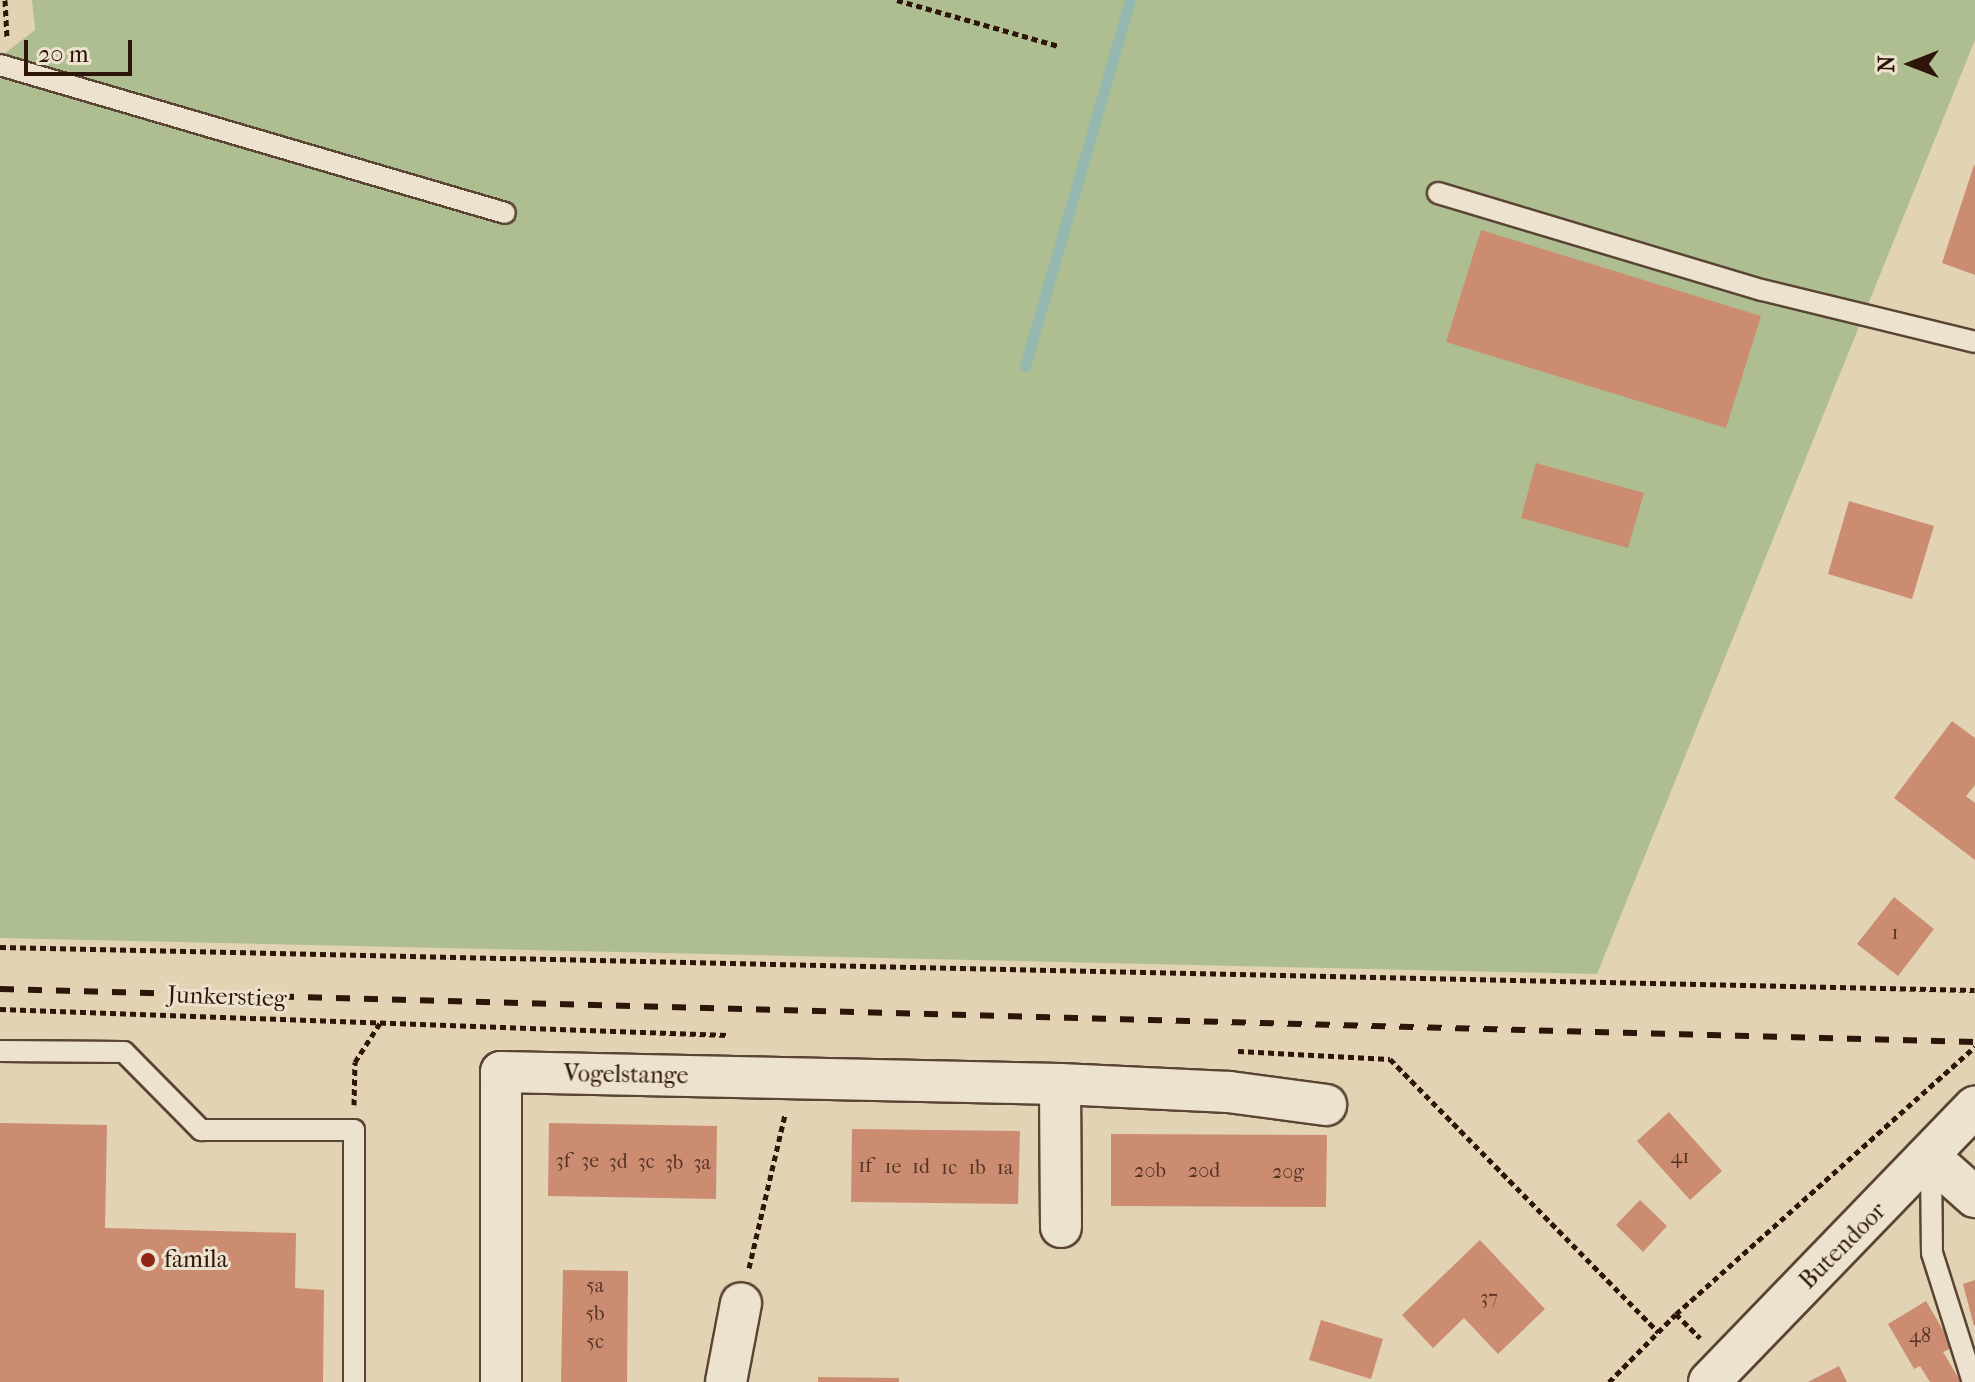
<!DOCTYPE html>
<html>
<head>
<meta charset="utf-8">
<style>
	body { margin:0 }
	#map { position:relative; width:1975px; height:1382px; overflow:hidden; background:#e1d3b4; font-family:"IM FELL French Canon",serif }
	div>[style] { position:absolute }
	[style*='--x'] { left:calc(var(--x)*1px); top:calc(var(--y)*1px); width:calc(var(--w)*1px); rotate:calc(var(--a)*1deg) }
	.green>* { inset:0; background:#aebe90 }
	.stream>* { height:11px; margin:-5.5px; padding:0 5.5px; transform-origin:5.5px; border-radius:5.5px; background:#94b7af }
	.building>* { inset:0; background:#cc8c72 }
	.path>* { height:5px; margin-top:-2.5px; transform-origin:0; background:repeating-linear-gradient(90deg,#2d1509 0 6px,transparent 0 10px) }
	.roads { filter:drop-shadow(2px 0 #5a4434) drop-shadow(-2px 0 #5a4434) drop-shadow(0 2px #5a4434) drop-shadow(0 -2px #5a4434) }
	.lane>* { height:20px; margin:-10px; padding:0 10px; transform-origin:10px; border-radius:10px; background:#ece2ce }
	.street>* { height:40px; margin:-20px; padding:0 20px; transform-origin:20px; border-radius:20px; background:#ece2ce }
	.rail>* { height:6px; margin-top:-3px; transform-origin:0; background:repeating-linear-gradient(90deg,#2d1509 0 14px,transparent 0 28px) }
	.dots>* { width:22px; height:22px; translate:-50% -50%; box-sizing:border-box; border:4px solid #ece2ce; border-radius:50% }
	span { translate:-50% -50%; white-space:nowrap; text-align:center; line-height:1.15; -webkit-text-stroke:6px #ece2ce; paint-order:stroke }
	.number-label { font-size:20px; color:#553323 }
	.number-label span { -webkit-text-stroke-width:0 }
	.street-label { font-size:24px; color:#2d1509 }
	.poi-label { font-size:24px; color:#2d1509 }
	.left { translate:0 -50%; text-align:left }
	.north { position:absolute; left:1871px; top:24px; width:80px; height:80px; -webkit-text-stroke:6px #ece2ce; paint-order:stroke; rotate:270deg; font-size:22px; font-weight:700; line-height:32px; text-align:center; color:#2d1509 }
	.north::after { content:''; display:block; margin:auto; width:28px; height:36px; background:#2d1509; clip-path:polygon(50% 0,100% 100%,50% 72%,0 100%) }
	.scale { position:absolute; left:24px; top:40px; width:108px; height:36px; box-sizing:border-box; border:4px solid #2d1509; border-top:0; padding-left:10px; font-size:24px; line-height:28px; white-space:nowrap; color:#2d1509; -webkit-text-stroke:6px #ece2ce; paint-order:stroke }
</style>
</head>
<body>
<div id="map">
	<div class="green">
		<i style="clip-path:polygon(32px 0,1975px 0,1975px 40px,1597px 974px,0 938px,0 57px,35px 30px)"></i>
	</div>
	<div class="stream">
		<i style="--x:1025;--y:366;--w:381;--a:-74"></i>
	</div>
	<div class="building">
		<i style="clip-path:polygon(1974px 165px,1975px 166px,1975px 275px,1942px 263px)"></i>
		<i style="clip-path:polygon(1481px 230px,1761px 316px,1726px 428px,1446px 342px)"></i>
		<i style="clip-path:polygon(1536px 463px,1644px 493px,1628px 548px,1521px 518px)"></i>
		<i style="clip-path:polygon(1849px 501px,1934px 526px,1912px 599px,1828px 574px)"></i>
		<i style="clip-path:polygon(1952px 721px,1975px 738px,1975px 785px,1966px 796px,1975px 803px,1975px 860px,1894px 798px)"></i>
		<i style="clip-path:polygon(1894px 897px,1934px 929px,1898px 976px,1857px 944px)"></i>
		<i style="clip-path:polygon(1669px 1112px,1722px 1171px,1690px 1200px,1637px 1141px)"></i>
		<i style="clip-path:polygon(0 1123px,107px 1125px,105px 1228px,296px 1233px,295px 1288px,324px 1290px,323px 1382px,0 1382px)"></i>
		<i style="clip-path:polygon(549px 1123px,717px 1126px,716px 1199px,548px 1196px)"></i>
		<i style="clip-path:polygon(852px 1129px,1020px 1131px,1018px 1204px,851px 1202px)"></i>
		<i style="clip-path:polygon(1111px 1134px,1327px 1135px,1326px 1207px,1111px 1206px)"></i>
		<i style="clip-path:polygon(1640px 1200px,1667px 1226px,1643px 1252px,1616px 1225px)"></i>
		<i style="clip-path:polygon(1480px 1240px,1545px 1309px,1498px 1354px,1464px 1318px,1433px 1348px,1402px 1315px)"></i>
		<i style="clip-path:polygon(563px 1270px,628px 1271px,627px 1382px,561px 1382px)"></i>
		<i style="clip-path:polygon(1975px 1280px,1975px 1325px,1974px 1326px,1963px 1284px)"></i>
		<i style="clip-path:polygon(1926px 1301px,1953px 1347px,1943px 1352px,1961px 1382px,1930px 1382px,1920px 1366px,1914px 1369px,1888px 1324px)"></i>
		<i style="clip-path:polygon(1321px 1320px,1383px 1339px,1371px 1379px,1309px 1360px)"></i>
		<i style="clip-path:polygon(1839px 1366px,1847px 1382px,1808px 1382px)"></i>
		<i style="clip-path:polygon(818px 1377px,899px 1378px,899px 1382px,818px 1382px)"></i>
	</div>
	<div class="path">
		<i style="--x:5;--y:0;--w:39;--a:87"></i>
		<i style="--x:897;--y:0;--w:167;--a:15.9"></i>
		<i style="--x:0;--y:947;--w:1975;--a:1.25"></i>
		<i style="--x:0;--y:1009;--w:728;--a:2.05"></i>
		<i style="--x:1238;--y:1051;--w:152;--a:3"></i>
		<i style="--x:1390;--y:1059;--w:383;--a:45.5"></i>
		<i style="--x:354;--y:1105;--w:43;--a:-88.7"></i>
		<i style="--x:355;--y:1062;--w:50;--a:-57.3"></i>
		<i style="--x:749;--y:1268;--w:158;--a:-76.8"></i>
		<i style="--x:1676;--y:1314;--w:34;--a:45"></i>
		<i style="--x:1609;--y:1382;--w:95;--a:-45.4"></i>
		<i style="--x:1676;--y:1314;--w:401;--a:-41.8"></i>
	</div>
	<div class="roads">
		<div class="lane">
			<i style="--x:0;--y:65;--w:526;--a:16.33"></i>
			<i style="--x:1438;--y:193;--w:338;--a:16.7"></i>
			<i style="--x:1762;--y:290;--w:219;--a:13.7"></i>
			<i style="--x:0;--y:1051;--w:124;--a:0.5"></i>
			<i style="--x:124;--y:1052;--w:110;--a:45.4"></i>
			<i style="--x:201;--y:1130;--w:153;--a:0"></i>
			<i style="--x:354;--y:1130;--w:252;--a:90"></i>
			<i style="--x:1931;--y:1160;--w:93;--a:89.4"></i>
			<i style="--x:1932;--y:1253;--w:135;--a:72.4"></i>
		</div>
		<div class="street">
			<i style="--x:1060;--y:1084;--w:143;--a:89.6"></i>
			<i style="--x:1931;--y:1158;--w:59;--a:41.6"></i>
			<i style="--x:501;--y:1382;--w:310;--a:-90"></i>
			<i style="--x:501;--y:1072;--w:559;--a:1.23"></i>
			<i style="--x:1060;--y:1084;--w:169;--a:2.7"></i>
			<i style="--x:1229;--y:1092;--w:98;--a:7.6"></i>
			<i style="--x:726;--y:1382;--w:80;--a:-79.2"></i>
			<i style="--x:1709;--y:1382;--w:383;--a:-46"></i>
		</div>
	</div>
	<div class="rail">
		<i style="--x:0;--y:989;--w:1976;--a:1.54"></i>
	</div>
	<div class="dots">
		<i style="left:148px;top:1260px;background:#8f2418"></i>
	</div>
	<div class="number-label">
		<span style="left:1895px;top:932px">1</span>
		<span style="left:1680px;top:1156px">41</span>
		<span style="left:563px;top:1160px">3f</span>
		<span style="left:590px;top:1160px">3e</span>
		<span style="left:618px;top:1161px">3d</span>
		<span style="left:646px;top:1161px">3c</span>
		<span style="left:674px;top:1162px">3b</span>
		<span style="left:702px;top:1162px">3a</span>
		<span style="left:865px;top:1165px">1f</span>
		<span style="left:893px;top:1166px">1e</span>
		<span style="left:921px;top:1166px">1d</span>
		<span style="left:949px;top:1167px">1c</span>
		<span style="left:977px;top:1167px">1b</span>
		<span style="left:1005px;top:1167px">1a</span>
		<span style="left:1150px;top:1170px">20b</span>
		<span style="left:1204px;top:1170px">20d</span>
		<span style="left:1288px;top:1171px">20g</span>
		<span style="left:595px;top:1285px">5a</span>
		<span style="left:1489px;top:1297px">37</span>
		<span style="left:595px;top:1313px">5b</span>
		<span style="left:1920px;top:1335px">48</span>
		<span style="left:595px;top:1341px">5c</span>
	</div>
	<div class="street-label">
		<span style="left:227px;top:997px;rotate:2deg">Junkerstieg</span>
		<span style="left:626px;top:1075px;rotate:1deg">Vogelstange</span>
		<span style="left:1843px;top:1246px;rotate:-45deg">Butendoor</span>
	</div>
	<div class="poi-label">
		<span class="left" style="left:164px;top:1260px">famila</span>
	</div>
	<div class="north">N</div>
	<div class="scale">20 m</div>
</div>
</body>
</html>
